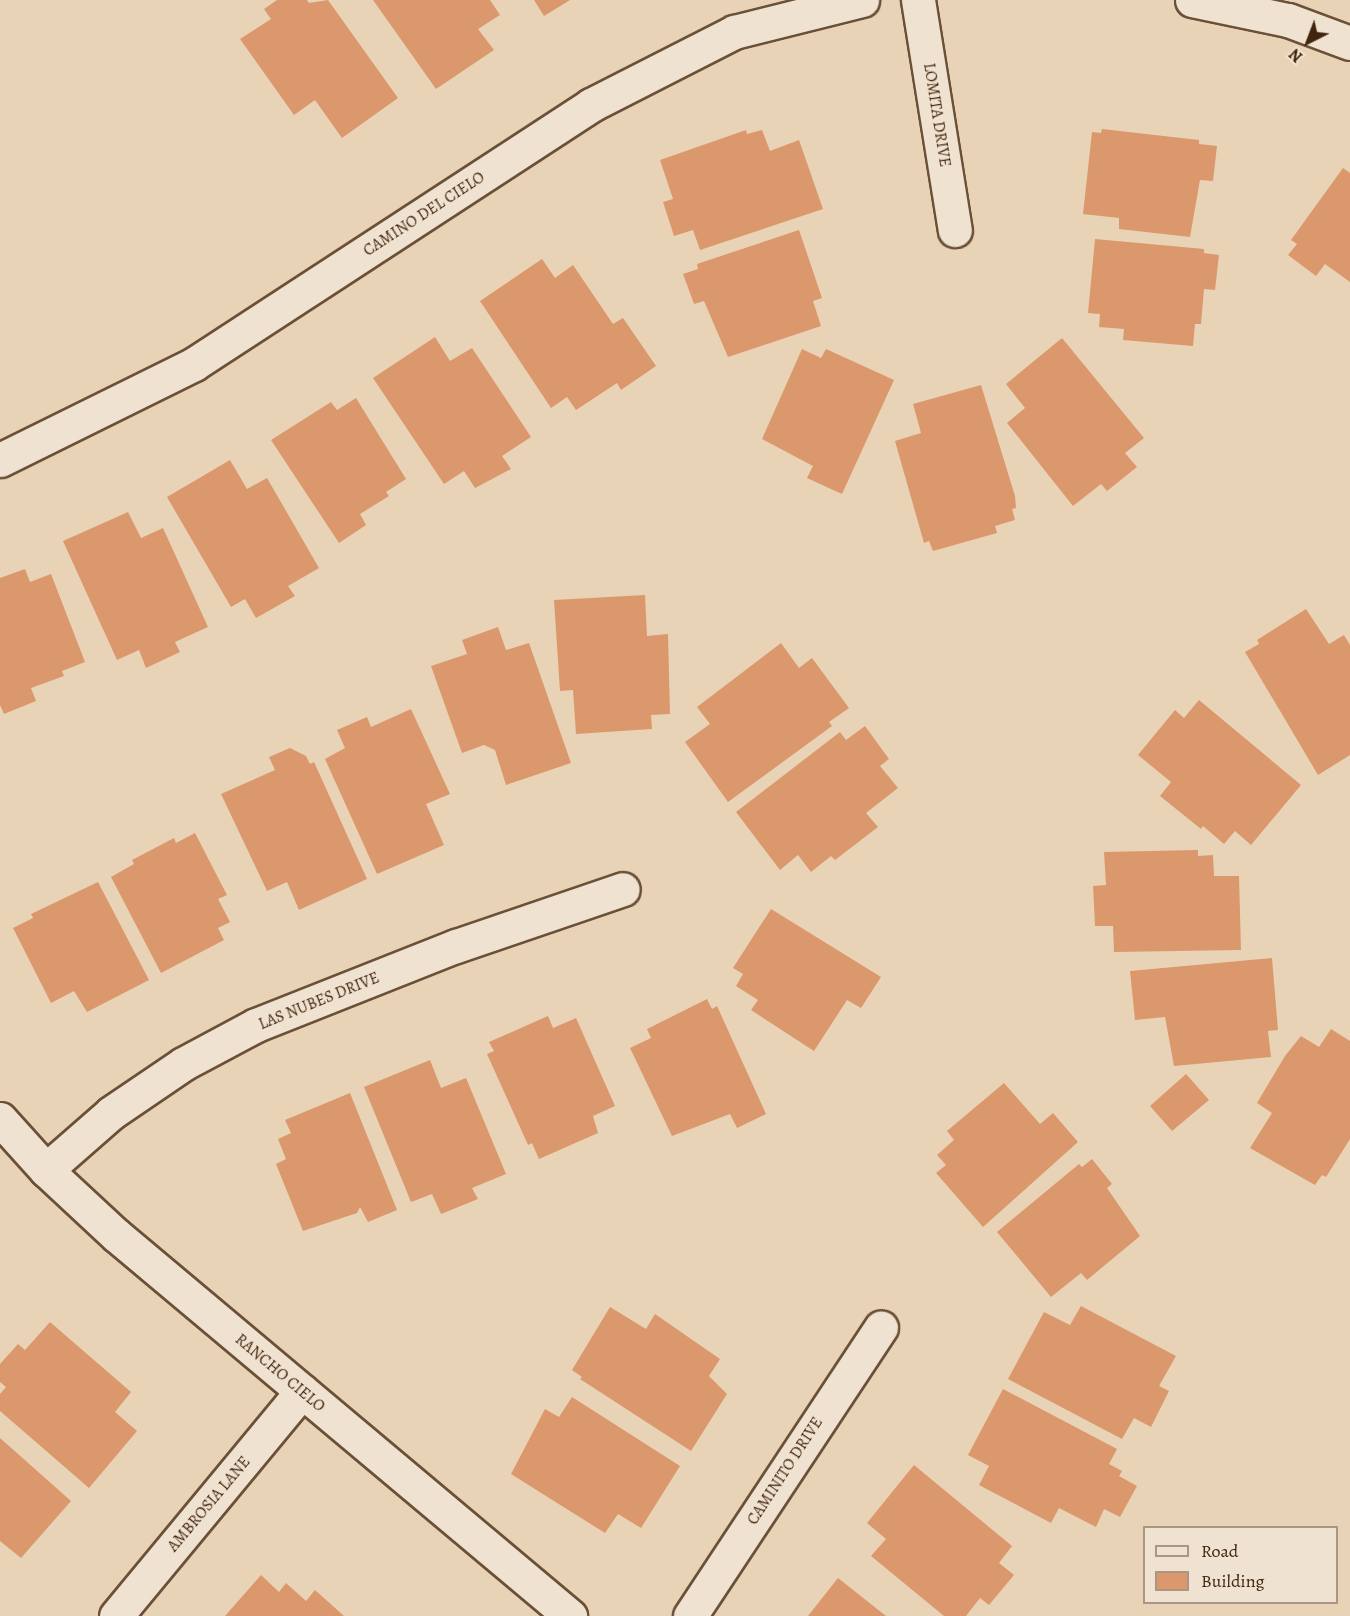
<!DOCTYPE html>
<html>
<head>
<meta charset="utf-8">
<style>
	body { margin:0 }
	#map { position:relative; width:1350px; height:1616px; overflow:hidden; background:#e8d3b6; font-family:Alegreya,serif }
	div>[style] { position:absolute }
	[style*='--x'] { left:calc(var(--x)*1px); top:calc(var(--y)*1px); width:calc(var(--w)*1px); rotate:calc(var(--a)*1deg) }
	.building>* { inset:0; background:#db986d }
	.roads { filter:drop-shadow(2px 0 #6b5038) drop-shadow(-2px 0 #6b5038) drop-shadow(0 2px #6b5038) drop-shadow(0 -2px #6b5038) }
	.street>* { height:33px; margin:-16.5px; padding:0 16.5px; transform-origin:16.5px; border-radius:16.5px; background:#f0e2d0 }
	span { translate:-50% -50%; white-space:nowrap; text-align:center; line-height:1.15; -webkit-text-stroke:5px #f0e2d0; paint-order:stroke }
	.street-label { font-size:16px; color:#41250e }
	.legend { position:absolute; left:1143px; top:1526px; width:195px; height:78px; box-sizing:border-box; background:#f0e2d0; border:2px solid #aa9682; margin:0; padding:8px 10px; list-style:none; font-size:18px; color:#41250e }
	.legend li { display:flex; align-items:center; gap:12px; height:30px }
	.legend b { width:30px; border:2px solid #aa9682 }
	.north { position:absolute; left:1278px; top:12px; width:60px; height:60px; -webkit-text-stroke:4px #f0e2d0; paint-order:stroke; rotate:222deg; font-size:16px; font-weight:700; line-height:24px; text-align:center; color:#41250e }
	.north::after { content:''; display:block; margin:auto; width:21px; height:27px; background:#41250e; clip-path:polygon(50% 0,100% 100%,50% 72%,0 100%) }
</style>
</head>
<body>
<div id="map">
	<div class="building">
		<i style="clip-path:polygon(277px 0,307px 0,309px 3px,328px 0,398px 98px,342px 138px,315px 100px,294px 115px,240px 39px,271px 19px,264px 9px)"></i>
		<i style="clip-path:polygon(373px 0,490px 0,500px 15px,478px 29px,494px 50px,436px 89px)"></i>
		<i style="clip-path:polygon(534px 0,570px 0,544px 16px)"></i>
		<i style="clip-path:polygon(1102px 129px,1199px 140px,1199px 144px,1217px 146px,1213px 181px,1200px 180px,1190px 237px,1119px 229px,1119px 218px,1083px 214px,1092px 132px,1101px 133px)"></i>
		<i style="clip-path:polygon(746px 130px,747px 134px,762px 130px,770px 151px,799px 140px,823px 209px,700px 250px,693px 230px,674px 236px,663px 202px,673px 199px,660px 160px)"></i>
		<i style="clip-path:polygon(1343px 168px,1350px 173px,1350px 282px,1325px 264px,1316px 276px,1288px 255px,1297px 244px,1291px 240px)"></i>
		<i style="clip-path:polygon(799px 230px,822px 298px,813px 301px,821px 326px,728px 357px,704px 301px,694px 304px,683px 274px,698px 269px,697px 264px)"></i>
		<i style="clip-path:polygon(1095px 239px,1204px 249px,1204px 253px,1219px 255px,1215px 290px,1204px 289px,1201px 324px,1195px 324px,1193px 346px,1123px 340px,1124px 329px,1099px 327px,1100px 314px,1088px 313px)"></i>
		<i style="clip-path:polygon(542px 259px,555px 278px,573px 265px,613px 324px,623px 318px,656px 366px,621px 390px,617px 383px,576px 410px,567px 397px,551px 408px,480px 301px)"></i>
		<i style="clip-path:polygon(435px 337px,450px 361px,472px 348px,531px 437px,502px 456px,511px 469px,475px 488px,464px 471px,444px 484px,373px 378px)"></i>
		<i style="clip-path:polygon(1062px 338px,1144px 438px,1125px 453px,1137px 467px,1107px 491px,1101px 484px,1073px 506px,1007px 423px,1025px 408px,1006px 384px)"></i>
		<i style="clip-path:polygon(802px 349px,821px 358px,826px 349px,894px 380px,842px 494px,807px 478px,813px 466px,762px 439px)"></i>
		<i style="clip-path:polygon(981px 385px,1015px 496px,1016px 508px,1012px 509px,1015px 520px,995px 526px,997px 533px,933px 551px,929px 541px,924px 543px,895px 441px,921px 433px,913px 404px)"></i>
		<i style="clip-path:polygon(356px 398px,406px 479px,386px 492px,389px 496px,360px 514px,366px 525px,339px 543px,271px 440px,331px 402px,337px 410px)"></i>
		<i style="clip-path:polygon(230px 460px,247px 489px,267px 478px,319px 568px,288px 586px,295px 596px,256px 618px,245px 599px,231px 607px,167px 497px)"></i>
		<i style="clip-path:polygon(128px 512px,141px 538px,163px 528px,208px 627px,175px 642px,180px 652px,146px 668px,139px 650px,117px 660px,63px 541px)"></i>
		<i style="clip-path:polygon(25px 569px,30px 582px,51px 574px,85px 662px,62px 671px,64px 676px,31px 688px,36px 701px,4px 714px,0 705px,0 578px)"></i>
		<i style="clip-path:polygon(645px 595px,647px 636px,668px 634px,670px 714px,651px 715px,652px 729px,576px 734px,573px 690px,560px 691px,554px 600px)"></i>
		<i style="clip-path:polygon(1306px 609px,1329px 644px,1344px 635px,1350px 645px,1350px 755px,1318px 775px,1245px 652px,1259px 644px,1257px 640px)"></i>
		<i style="clip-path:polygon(498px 627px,506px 650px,529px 643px,571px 763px,506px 785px,495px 750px,484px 745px,462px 753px,431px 666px,467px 654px,462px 640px)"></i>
		<i style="clip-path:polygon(781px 643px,799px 668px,812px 658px,849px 708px,829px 722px,832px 726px,728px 802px,685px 742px,710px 724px,697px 707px)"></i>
		<i style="clip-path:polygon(1199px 700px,1301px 785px,1251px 845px,1235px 831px,1224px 844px,1203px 826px,1201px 829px,1160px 796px,1171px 782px,1138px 755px,1175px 710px,1184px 718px)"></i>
		<i style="clip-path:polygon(411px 709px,450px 794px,426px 804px,444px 845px,377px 874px,325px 759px,345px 748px,337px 730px,367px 717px,371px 727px)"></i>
		<i style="clip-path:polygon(865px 726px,889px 759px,880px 766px,898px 788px,866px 813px,878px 827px,835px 860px,831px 856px,811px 872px,798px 855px,780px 870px,736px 812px,840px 732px,846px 740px)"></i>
		<i style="clip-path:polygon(290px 748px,306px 756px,310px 764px,314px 762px,367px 879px,299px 910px,287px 882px,267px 891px,221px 794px,275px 770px,269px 757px)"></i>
		<i style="clip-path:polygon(195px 833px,227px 895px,218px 899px,230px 922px,218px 928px,224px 940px,161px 973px,111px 877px,134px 864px,132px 860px,174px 838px,176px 843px)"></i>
		<i style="clip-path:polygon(1198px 850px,1198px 856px,1213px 855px,1214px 876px,1239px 876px,1241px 950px,1114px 952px,1113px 926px,1095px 926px,1093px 886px,1106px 885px,1104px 852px)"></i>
		<i style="clip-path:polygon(98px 882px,149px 980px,87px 1012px,74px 991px,51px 1003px,13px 928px,33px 918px,31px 914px)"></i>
		<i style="clip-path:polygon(771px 909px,881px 977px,861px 1008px,847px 1000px,814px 1051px,751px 1010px,758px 1000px,736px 986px,743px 974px,733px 968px)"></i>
		<i style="clip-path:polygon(1272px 958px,1278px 1030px,1268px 1031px,1271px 1057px,1174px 1066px,1165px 1017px,1135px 1020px,1130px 971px)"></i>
		<i style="clip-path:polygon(707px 999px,712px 1009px,717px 1006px,766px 1114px,737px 1128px,730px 1114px,672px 1136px,630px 1048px,651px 1038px,647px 1029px)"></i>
		<i style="clip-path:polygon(548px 1016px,553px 1028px,576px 1018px,615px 1106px,593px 1116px,598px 1133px,539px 1159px,532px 1143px,528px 1145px,487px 1054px,494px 1051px,489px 1042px)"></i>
		<i style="clip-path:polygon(1331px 1029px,1350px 1041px,1350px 1139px,1326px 1177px,1322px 1175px,1315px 1185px,1250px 1148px,1272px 1113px,1257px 1103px,1285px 1056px,1301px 1036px,1319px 1047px)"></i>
		<i style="clip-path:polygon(430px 1060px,441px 1088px,466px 1078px,506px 1174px,472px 1188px,478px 1199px,441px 1214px,432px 1194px,411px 1202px,364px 1087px)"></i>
		<i style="clip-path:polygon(1186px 1074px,1209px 1100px,1172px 1131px,1150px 1106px)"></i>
		<i style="clip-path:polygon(1004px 1083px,1040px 1124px,1053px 1113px,1078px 1142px,983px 1227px,936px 1173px,946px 1165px,937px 1155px,954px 1140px,947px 1131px)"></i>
		<i style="clip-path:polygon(350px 1093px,397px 1210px,368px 1222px,360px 1207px,357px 1213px,303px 1231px,276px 1164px,286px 1159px,278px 1139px,291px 1133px,285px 1120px)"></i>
		<i style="clip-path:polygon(1092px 1159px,1112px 1184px,1107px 1188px,1140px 1236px,1087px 1280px,1081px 1273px,1051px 1297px,997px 1232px,1079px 1164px,1082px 1167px)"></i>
		<i style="clip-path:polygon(1081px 1306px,1176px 1356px,1159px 1386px,1169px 1391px,1151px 1427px,1134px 1418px,1122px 1439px,1008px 1379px,1044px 1312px,1070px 1325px)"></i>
		<i style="clip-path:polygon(610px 1307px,646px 1329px,655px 1314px,720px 1359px,709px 1376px,727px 1394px,691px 1451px,580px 1379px,582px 1377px,572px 1370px)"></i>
		<i style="clip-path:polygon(50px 1322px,131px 1392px,115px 1412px,137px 1431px,89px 1488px,0 1411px,0 1394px,6px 1387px,0 1382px,0 1364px,18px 1344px,25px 1350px)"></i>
		<i style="clip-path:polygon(1003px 1389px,1117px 1449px,1109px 1464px,1122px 1471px,1119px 1476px,1137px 1486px,1120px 1517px,1104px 1509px,1096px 1527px,1059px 1508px,1051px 1523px,979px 1485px,989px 1466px,968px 1455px)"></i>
		<i style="clip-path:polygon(572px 1397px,680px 1466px,641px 1528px,618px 1514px,605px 1533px,511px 1474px,545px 1409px,559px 1417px)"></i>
		<i style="clip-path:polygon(0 1438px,71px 1501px,21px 1558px,0 1541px)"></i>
		<i style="clip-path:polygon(914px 1465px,1012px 1546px,999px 1563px,1014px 1575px,989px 1605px,980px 1598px,966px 1616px,944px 1616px,871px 1556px,886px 1539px,867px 1523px)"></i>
		<i style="clip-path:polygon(261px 1575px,279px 1592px,286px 1583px,306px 1601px,315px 1590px,344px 1616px,225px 1616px)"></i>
		<i style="clip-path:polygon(838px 1578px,886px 1616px,808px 1616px)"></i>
	</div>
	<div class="roads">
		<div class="street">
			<i style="--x:918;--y:0;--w:233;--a:80.9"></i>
			<i style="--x:1192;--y:0;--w:98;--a:11.8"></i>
			<i style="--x:1288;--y:20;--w:66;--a:20.4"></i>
			<i style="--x:0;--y:460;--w:216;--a:-26.3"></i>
			<i style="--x:194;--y:364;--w:474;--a:-33.1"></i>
			<i style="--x:591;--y:105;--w:161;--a:-27"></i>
			<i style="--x:734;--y:32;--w:132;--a:-14"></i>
			<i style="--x:0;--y:1119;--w:69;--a:48"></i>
			<i style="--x:46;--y:1170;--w:96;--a:42.9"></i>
			<i style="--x:116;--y:1235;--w:593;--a:40"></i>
			<i style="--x:46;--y:1170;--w:86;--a:-41.2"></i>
			<i style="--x:111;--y:1113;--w:87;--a:-34.2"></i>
			<i style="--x:183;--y:1064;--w:83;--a:-28.1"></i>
			<i style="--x:256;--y:1025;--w:215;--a:-21.6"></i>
			<i style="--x:456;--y:946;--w:176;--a:-18.8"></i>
			<i style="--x:116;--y:1616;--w:292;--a:-50.4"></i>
			<i style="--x:690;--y:1616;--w:346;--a:-56.5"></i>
		</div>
	</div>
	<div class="street-label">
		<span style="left:937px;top:115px;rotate:81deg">LOMITA DRIVE</span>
		<span style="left:424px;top:214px;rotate:-33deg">CAMINO DEL CIELO</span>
		<span style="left:319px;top:1001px;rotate:-22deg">LAS NUBES DRIVE</span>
		<span style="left:280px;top:1373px;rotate:40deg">RANCHO CIELO</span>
		<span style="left:785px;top:1471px;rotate:-57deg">CAMINITO DRIVE</span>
		<span style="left:209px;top:1504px;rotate:-50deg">AMBROSIA LANE</span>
	</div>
	<ul class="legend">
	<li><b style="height:8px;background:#f0e2d0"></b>Road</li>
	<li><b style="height:16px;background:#db986d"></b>Building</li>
	</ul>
	<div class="north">N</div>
</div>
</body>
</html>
